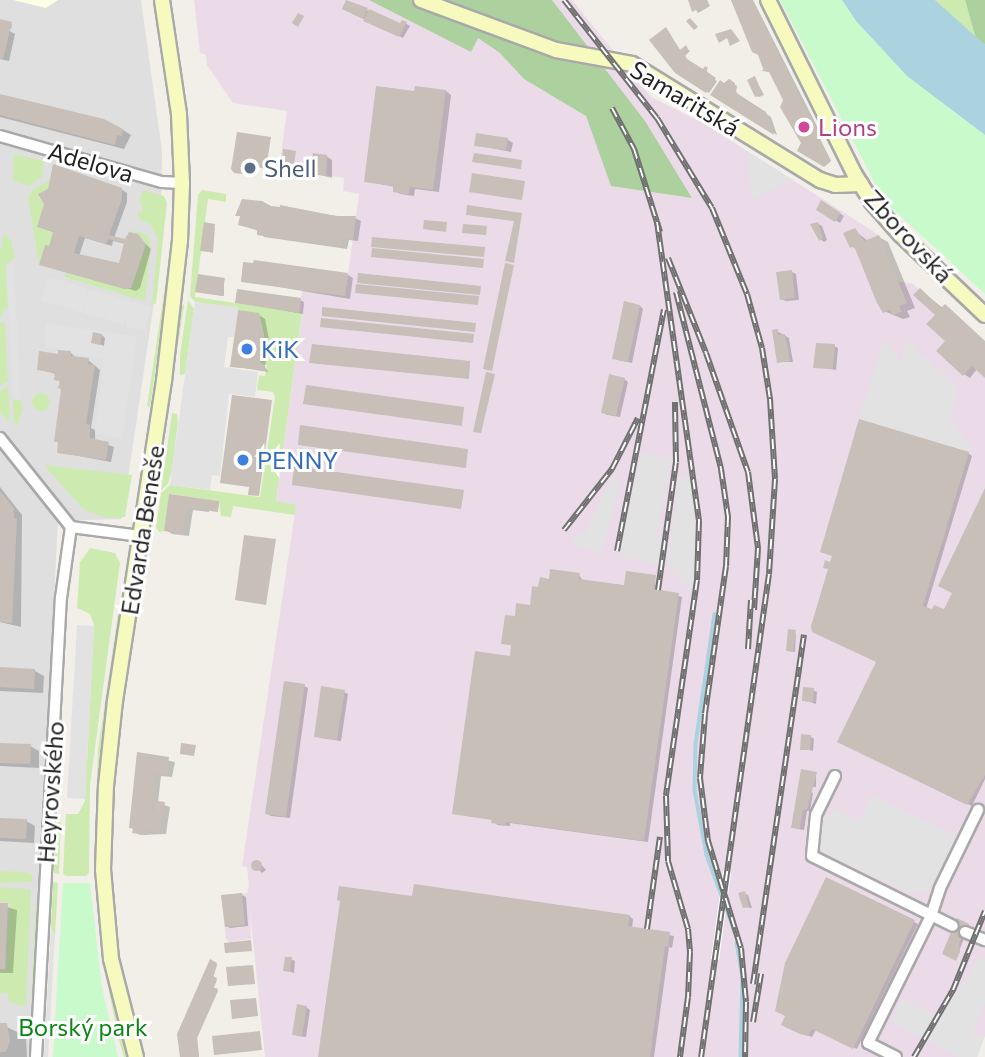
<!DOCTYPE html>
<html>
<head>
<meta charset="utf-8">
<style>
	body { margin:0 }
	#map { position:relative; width:985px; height:1057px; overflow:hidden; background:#f2efe9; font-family:Commissioner,sans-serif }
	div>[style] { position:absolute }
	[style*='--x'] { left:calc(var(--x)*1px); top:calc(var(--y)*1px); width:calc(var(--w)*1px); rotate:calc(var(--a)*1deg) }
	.residential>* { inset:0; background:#e0dfdf }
	.industrial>* { inset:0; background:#ebdbe8 }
	.education>* { inset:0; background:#ffffe5 }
	.grass>* { inset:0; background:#cdebb0 }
	.round { border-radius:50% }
	.forest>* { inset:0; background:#add19e }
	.park>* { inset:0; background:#c8facc }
	.parking>* { inset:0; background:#e2e2e2 }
	.water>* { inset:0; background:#aad3df }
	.pier>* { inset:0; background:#fff }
	.shadow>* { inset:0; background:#0003 }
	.stream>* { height:3.5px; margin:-1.75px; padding:0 1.75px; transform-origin:1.75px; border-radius:1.75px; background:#aad3df }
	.building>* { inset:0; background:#c7bfb8 }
	.roads { filter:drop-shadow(2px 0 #a9a9a9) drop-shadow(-2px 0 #a9a9a9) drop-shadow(0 2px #a9a9a9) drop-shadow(0 -2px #a9a9a9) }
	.street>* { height:10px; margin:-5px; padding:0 5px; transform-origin:5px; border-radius:5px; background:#fff }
	.secondary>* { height:14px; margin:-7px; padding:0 7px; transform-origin:7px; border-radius:7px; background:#f7fabf }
	.rail>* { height:6px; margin-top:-3px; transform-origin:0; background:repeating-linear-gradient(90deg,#fff 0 10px,#707070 0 20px); box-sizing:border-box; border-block:2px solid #707070 }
	.dots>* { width:19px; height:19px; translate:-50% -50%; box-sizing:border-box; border:4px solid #fff; border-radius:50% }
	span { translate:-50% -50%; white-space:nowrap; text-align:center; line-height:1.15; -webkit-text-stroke:6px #fff; paint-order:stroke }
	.street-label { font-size:24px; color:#222 }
	.hotel-label { font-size:24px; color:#b23c85 }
	.left { translate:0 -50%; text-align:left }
	.service-label { font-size:24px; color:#4e5e75 }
	.shop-label { font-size:24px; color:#366cbe }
	.park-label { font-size:24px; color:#0c8416 }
</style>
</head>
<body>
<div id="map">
	<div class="residential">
		<i style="clip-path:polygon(0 0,141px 0,162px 151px,161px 255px,122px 519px,58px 521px,30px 1057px,0 1057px)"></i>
	</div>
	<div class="industrial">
		<i style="clip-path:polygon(194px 0,389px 0,562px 14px,552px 0,572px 0,651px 97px,705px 124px,879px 235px,898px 282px,912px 283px,941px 307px,945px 304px,985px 341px,985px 1036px,977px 1057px,265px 1057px,250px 912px,251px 939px,229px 942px,226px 939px,221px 895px,247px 893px,249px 886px,247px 867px,242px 866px,296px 506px,276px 502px,302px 314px,299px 313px,302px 290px,345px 296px,359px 194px,343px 191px,344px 178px,279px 169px,287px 111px,233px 103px,207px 65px,206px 55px,200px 53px)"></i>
	</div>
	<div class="education">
		<i style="clip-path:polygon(13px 0,58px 0,46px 8px)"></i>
	</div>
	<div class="grass">
		<i style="clip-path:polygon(935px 0,965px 0,976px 39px)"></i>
		<i style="clip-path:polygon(14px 154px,44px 161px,42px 177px,29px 186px,13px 181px)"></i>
		<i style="clip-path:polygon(51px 179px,48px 189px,39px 194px,44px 204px,37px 227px,53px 232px,49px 246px,45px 245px,39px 265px,28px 197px,34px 189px)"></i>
		<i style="clip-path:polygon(143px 190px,164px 196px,167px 203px,156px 304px,152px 303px,158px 239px,150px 224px,139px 219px,138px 211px,142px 212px,143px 208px,139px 201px)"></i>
		<i style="clip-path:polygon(202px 190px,226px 194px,226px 202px,208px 199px,195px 297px,302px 313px,276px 501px,296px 505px,295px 515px,233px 506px,231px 517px,221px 516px,219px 501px,170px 494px,164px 531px,159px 532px,156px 527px,161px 493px,170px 485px,260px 497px,275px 397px,273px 392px,257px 390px,259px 375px,265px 376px,267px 365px,260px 363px,264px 335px,259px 314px,195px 302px,190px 296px,198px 195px)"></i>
		<i style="clip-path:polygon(130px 230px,147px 234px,151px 243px,145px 301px,65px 277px,66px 273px,124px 289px,132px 287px,146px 245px,143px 243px,143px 238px)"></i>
		<i style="clip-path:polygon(4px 234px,11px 240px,15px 258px,6px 264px,8px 308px,3px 309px,3px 317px,0 316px,0 251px)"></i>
		<i style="clip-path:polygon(168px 266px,171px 266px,150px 407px,147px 406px)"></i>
		<i style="clip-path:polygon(188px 300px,194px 309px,185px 374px,180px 375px,180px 355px)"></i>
		<i style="clip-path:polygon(183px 304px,184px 305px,174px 371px,172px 364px,176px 327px)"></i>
		<i style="clip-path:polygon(0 322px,5px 323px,8px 381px,0 386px)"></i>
		<i style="clip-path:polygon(8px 386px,10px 421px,8px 421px,0 412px,0 391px)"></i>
		<i class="round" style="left:32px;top:393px;width:18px;height:18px"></i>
		<i style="clip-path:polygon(13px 399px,21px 401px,23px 409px,18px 425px,14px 422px)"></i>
		<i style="clip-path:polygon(164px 412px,168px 413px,152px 528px,147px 528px)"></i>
		<i style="clip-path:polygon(172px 413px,177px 414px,178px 422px,172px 470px,168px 484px,161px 490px)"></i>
		<i style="clip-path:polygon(44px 465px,132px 475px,125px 517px,106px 518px,84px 510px)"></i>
		<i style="clip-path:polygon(90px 548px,115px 553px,120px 563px,90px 785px,89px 873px,86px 876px,66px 876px,63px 874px,66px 814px,78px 814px,85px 801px,94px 625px,90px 614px,77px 608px,80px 562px)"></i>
		<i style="clip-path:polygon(120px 600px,120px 629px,101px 764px,98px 847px,107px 966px,128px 1057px,124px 1057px,119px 1040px,102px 958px,94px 867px,98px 749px)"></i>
		<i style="clip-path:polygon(61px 816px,59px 874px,54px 873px,56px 823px)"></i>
		<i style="clip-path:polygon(0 871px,26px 872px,32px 875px,32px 882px,0 883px)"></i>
		<i style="clip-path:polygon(53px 882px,58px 883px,55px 936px,51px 927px)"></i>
		<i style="clip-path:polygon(0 887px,29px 889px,31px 891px,26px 1005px,20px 1006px,10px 1002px,7px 993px,0 993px,0 970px,6px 970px,9px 903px,0 902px)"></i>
		<i style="clip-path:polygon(36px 901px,40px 901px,35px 993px,31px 1001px)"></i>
	</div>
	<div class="forest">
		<i style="clip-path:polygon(369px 0,552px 0,645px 121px,692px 198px,611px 186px,586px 116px,524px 79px,500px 53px,478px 38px,471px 52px)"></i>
		<i style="clip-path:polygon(965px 0,985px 0,985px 45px,976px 39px)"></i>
	</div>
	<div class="park">
		<i style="clip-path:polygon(780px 0,842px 0,856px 21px,907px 76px,985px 135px,985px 294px,884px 201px)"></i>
		<i style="clip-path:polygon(63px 883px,90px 883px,102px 988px,118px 1057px,53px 1057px)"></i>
	</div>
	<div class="parking">
		<i style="clip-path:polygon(747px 151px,793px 180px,752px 199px)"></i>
		<i style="clip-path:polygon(6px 264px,14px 264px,20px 399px,13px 399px)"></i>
		<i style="clip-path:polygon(48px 277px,66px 282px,64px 290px,69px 283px,87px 288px,86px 296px,90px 289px,109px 295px,109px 303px,111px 295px,130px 301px,130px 309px,133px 301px,151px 307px,144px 331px,126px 326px,127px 318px,123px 325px,104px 319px,106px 312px,102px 319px,83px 313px,85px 306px,81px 313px,62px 307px,64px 300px,60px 307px,41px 301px)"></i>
		<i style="clip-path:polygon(195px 302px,238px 307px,234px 337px,228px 337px,224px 367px,258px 372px,255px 397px,229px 394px,220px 476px,212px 475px,210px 490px,170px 485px)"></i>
		<i style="clip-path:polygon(46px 323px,137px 337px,122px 439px,95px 434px,103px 359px,45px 347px)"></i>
		<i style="clip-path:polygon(907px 340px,959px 389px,950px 419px,972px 447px,969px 452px,859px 419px,884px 342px,901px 360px)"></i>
		<i style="clip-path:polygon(641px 453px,672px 458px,656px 539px,663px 540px,659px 565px,619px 556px)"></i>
		<i style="clip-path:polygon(611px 478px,621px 480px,602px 552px,572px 545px,576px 533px,585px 535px)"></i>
		<i style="clip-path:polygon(679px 478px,693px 478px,696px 563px,692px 591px,667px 564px)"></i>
		<i style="clip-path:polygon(77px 625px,94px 626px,85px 799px,67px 798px)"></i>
		<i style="clip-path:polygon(872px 795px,956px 836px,931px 888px,925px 893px,909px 893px,827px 854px,818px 846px,821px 817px,828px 820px,834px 809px,859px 821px)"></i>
		<i style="clip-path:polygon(51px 927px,55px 936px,48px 1057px,44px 1057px)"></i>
		<i style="clip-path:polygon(979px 957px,985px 959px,985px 1003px,972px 1032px,984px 1038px,977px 1057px,958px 1057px,891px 1022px,902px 999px,941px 1018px,956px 991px,958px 992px,965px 979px,967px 980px)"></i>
	</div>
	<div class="water">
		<i style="clip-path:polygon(842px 0,935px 0,985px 45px,985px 135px,907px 76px,856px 21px)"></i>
	</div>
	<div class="pier">
		<i style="clip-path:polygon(723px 871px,731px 873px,719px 960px,711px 959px)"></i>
	</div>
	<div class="shadow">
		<i style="clip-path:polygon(690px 0,707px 0,710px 6px,698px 13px)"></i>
		<i style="clip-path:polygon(731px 0,753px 0,823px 138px,820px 140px,831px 161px,825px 166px,800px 150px,803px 143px,785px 100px,771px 72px,761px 71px,767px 68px)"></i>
		<i style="clip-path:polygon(347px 1px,401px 26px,403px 22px,410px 26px,403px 38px,344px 9px)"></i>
		<i style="clip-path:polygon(0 21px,12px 24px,11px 29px,6px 29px,15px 34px,9px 61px,0 59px)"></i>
		<i style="clip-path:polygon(666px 31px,681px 51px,686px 48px,690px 51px,685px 56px,689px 63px,703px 71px,707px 70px,707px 74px,717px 81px,709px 93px,677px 72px)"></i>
		<i style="clip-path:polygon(755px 78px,764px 95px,759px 97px,756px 96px)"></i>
		<i style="clip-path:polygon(732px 83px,737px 86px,736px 92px,741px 98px,771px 117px,777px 135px,752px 120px,724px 85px)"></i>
		<i style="clip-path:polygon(446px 91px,451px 95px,439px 192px,415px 189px,414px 196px,400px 194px,395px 191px,395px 187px,365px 181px,416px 93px)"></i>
		<i style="clip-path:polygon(0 95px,123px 130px,131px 135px,124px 149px,0 117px)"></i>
		<i style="clip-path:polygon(507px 139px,513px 143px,511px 152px,476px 145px)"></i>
		<i style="clip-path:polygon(326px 156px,332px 160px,332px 178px,312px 173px)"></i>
		<i style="clip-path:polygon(evenodd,121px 189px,127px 193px,127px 202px,114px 238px,126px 241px,138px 236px,151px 249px,140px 288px,136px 291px,41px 264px,55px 233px,39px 227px,121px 189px,85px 238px,112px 246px,113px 241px,126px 244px,120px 265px,79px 256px,85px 238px)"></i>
		<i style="clip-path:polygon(822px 203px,844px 216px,840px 223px,818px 209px)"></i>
		<i style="clip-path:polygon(271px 208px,355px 218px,361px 221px,358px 241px,349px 240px,347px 249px,264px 237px,259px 231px,240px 224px,241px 217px,238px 215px)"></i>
		<i style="clip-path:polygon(818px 224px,822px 226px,827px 240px,824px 242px,820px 239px)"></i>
		<i style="clip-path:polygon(215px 226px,213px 253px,205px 251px)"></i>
		<i style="clip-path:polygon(854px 230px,868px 241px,879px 237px,888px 242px,915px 308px,907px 311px,910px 317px,903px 319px,884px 311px,858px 250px,851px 246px)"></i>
		<i style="clip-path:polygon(792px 272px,796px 274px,799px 300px,786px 301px,781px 299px)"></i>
		<i style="clip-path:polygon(348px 275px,353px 278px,350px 299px,243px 281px)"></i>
		<i style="clip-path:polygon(224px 280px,224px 296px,197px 292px)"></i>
		<i style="clip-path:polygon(924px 293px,985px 342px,985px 376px,977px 369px,970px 378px,964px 374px,938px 315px)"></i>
		<i style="clip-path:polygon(300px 300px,304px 302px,303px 314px,237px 302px)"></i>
		<i style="clip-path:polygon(640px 306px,643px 309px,632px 363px,618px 360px,614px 358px)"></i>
		<i style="clip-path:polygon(259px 315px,265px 319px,269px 339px,265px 367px,268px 372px,232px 366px)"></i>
		<i style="clip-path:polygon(777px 331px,789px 338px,793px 362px,779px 362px)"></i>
		<i style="clip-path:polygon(102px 335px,105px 338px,104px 346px,93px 342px)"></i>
		<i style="clip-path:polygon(834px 346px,838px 348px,836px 370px,815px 367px)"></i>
		<i style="clip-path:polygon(71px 353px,76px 358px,88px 360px,100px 370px,91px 428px,95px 430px,95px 440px,114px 447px,111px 462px,58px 452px,60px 443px,56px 441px,63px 389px,56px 374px,38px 369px,59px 356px)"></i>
		<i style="clip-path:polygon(624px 379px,628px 382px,620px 417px,607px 415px,603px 412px)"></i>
		<i style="clip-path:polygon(968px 453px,972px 456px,926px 609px,945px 611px,954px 593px,985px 489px,985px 779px,972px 806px,840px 742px,878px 662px,831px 564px)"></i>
		<i style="clip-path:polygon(0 487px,22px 515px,21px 627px,0 622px)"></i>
		<i style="clip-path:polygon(171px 496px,219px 503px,218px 509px,209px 509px,209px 512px,193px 510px,189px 536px,172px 534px,166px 530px)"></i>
		<i style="clip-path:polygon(579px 575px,583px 581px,632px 588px,655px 576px,656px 591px,682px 597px,648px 842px,510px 823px,510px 826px,497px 825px,494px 820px,454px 813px,511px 658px,513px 646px,503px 643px,516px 618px,531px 607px,540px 589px,550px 581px)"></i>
		<i style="clip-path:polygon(796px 632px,795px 652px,790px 651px)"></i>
		<i style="clip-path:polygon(0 669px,35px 671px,44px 676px,43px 693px,0 691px)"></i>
		<i style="clip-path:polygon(304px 686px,308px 688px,290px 818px,271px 816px,267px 813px)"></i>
		<i style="clip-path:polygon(813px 690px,817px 692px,816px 704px,804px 700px)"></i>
		<i style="clip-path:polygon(344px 692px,348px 694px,341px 741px,320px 738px,316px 736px)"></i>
		<i style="clip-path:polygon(810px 736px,814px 739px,813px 751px,802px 748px)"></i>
		<i style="clip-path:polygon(0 744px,30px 746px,39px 751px,39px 768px,0 766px)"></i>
		<i style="clip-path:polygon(138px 754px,175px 762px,172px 777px,161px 776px,158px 803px,170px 807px,166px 834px,140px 835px,131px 827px)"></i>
		<i style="clip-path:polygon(816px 773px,816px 787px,802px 787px)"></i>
		<i style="clip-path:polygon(809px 791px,813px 793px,810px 811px,807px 811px,804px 830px,797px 829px,793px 827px)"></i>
		<i style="clip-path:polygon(0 819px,26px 821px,35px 826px,34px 843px,0 841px)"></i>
		<i style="clip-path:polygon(257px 860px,266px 870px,262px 873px,252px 862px)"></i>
		<i style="clip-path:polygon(827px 880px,918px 924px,857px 1049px,816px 1030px,812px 1037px,806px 1035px)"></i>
		<i style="clip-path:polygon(744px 893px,748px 895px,752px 908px,745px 907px)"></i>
		<i style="clip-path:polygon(242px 895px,246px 897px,248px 926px,230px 928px,226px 926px)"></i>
		<i style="clip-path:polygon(414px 898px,629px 916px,633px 919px,632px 929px,674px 936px,672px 948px,669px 947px,654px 1057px,320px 1057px)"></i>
		<i style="clip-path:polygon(0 905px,17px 910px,13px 973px,0 973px)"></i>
		<i style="clip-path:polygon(958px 920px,969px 925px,956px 959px)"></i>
		<i style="clip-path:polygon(291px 959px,295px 961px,294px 973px,285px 970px)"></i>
		<i style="clip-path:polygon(211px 962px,217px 965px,213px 978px,217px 980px,213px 989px,218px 991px,197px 1038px,199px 1057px,180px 1057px,179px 1034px)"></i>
		<i style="clip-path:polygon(306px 1007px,310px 1010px,306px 1037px,298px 1036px,294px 1034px)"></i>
		<i style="clip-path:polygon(0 1024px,26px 1036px,27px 1057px,0 1057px)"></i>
	</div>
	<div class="stream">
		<i style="--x:715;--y:614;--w:131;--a:98.3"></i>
		<i style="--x:696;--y:744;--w:46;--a:91.2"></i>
		<i style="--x:695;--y:790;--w:66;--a:79.5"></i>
		<i style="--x:707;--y:855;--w:81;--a:69.8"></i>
		<i style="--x:737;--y:943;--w:34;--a:80"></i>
		<i style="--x:743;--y:976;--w:81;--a:91.4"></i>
	</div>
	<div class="building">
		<i style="clip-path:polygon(346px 0,368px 8px,363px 19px,342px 9px)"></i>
		<i style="clip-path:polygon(688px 0,705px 0,707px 4px,692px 12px)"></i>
		<i style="clip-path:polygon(731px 0,752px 0,831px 161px,824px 167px,797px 151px,801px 143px,780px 107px,783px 100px,769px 72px,764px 71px,758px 55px,752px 52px)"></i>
		<i style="clip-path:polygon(369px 9px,400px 23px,402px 20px,407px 22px,399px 37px,363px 21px)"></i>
		<i style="clip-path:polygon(298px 13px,304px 16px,298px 27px,292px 23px)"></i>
		<i style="clip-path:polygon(690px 18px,698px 27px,694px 30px,686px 21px)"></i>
		<i style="clip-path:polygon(0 19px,12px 22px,3px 59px,0 58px)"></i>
		<i style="clip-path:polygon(666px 27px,680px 50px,686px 45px,688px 49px,684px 54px,687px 59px,703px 69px,705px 66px,708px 68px,706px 71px,716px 78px,706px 93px,675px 73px,649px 40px)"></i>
		<i style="clip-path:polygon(731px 29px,740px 41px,730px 46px,727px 38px,719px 43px,715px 34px)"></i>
		<i style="clip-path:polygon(755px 76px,762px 94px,755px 97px,747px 80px)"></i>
		<i style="clip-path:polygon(729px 79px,735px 83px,734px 89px,738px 94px,766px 112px,774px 135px,710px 95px,720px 80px,724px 83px)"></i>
		<i style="clip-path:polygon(376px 86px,414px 91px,415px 86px,446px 90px,433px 190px,410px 187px,409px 194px,404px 194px,393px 192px,393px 186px,364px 182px)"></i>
		<i style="clip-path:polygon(0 94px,104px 119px,123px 129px,122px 136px,117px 135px,115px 145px,0 115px)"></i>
		<i style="clip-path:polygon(237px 132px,271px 137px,266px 169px,257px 167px,256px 176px,234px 173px,231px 169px)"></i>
		<i style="clip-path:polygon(476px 133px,508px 138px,506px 150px,474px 146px)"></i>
		<i style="clip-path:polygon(283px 149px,296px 151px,294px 164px,282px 162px)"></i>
		<i style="clip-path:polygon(313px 153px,327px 155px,326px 176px,310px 174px)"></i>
		<i style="clip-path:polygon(474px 153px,522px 160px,521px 169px,472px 162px)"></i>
		<i style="clip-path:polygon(evenodd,53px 164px,122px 188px,122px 199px,109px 235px,125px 239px,129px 232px,138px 234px,146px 244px,131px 288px,124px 289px,39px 265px,45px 245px,49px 246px,53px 232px,37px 227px,44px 204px,38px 194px,48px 189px,53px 164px,79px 236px,106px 244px,108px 239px,124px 243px,119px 263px,74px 253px,79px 236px)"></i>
		<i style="clip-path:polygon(472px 173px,525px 181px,522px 200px,469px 192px)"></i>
		<i style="clip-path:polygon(242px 199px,262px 201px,271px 206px,280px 207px,280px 205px,336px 216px,356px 216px,353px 239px,343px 238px,342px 247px,257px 235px,257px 230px,238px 225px,240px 216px,235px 216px)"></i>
		<i style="clip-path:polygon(821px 200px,841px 213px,835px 222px,816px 210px)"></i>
		<i style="clip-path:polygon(467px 205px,522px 213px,514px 263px,505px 261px,514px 221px,466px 215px)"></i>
		<i style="clip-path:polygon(424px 220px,447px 222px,446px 232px,423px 229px)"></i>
		<i style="clip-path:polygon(204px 222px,215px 224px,211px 252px,200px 251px)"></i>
		<i style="clip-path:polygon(818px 222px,823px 238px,819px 241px,810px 224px)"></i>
		<i style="clip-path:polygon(463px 224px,487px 226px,486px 235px,462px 233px)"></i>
		<i style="clip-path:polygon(855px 228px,864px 241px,879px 235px,907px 303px,899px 306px,902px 312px,892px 315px,890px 310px,883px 313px,877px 303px,854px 246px,850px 248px,843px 233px)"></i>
		<i style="clip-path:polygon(372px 237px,485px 247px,484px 257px,371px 247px)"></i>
		<i style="clip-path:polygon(372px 248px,484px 259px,483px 268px,371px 257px)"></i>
		<i style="clip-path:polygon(254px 260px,348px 273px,345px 296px,241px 282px,243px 262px,253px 263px)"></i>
		<i style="clip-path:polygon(505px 263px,514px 265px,492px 371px,483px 369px)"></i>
		<i style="clip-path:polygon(792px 270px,795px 298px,780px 300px,776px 272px)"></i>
		<i style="clip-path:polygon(358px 273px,481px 286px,480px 295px,357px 283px)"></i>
		<i style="clip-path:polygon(198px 274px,225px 278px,222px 296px,195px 292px)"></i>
		<i style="clip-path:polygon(356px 284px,479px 296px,478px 305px,355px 293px)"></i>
		<i style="clip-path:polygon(920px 288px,941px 308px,945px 304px,985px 341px,985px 378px,972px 366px,963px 376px,936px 351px,945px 341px,926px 324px,935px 315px,913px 295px)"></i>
		<i style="clip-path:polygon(237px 289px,301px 298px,299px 313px,235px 303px)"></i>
		<i style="clip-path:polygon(624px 301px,640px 305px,628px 362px,612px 359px)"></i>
		<i style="clip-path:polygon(322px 307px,476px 323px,475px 332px,322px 316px)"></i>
		<i style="clip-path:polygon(238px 310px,259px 313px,264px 335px,260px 363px,264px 364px,263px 370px,230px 367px)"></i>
		<i style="clip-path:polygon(321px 318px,474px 334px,473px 343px,320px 327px)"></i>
		<i style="clip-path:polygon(778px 329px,778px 335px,785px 334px,790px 361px,777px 363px,772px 330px)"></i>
		<i style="clip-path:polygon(93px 332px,102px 334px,100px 345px,91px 343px)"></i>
		<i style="clip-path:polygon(816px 343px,835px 344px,833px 369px,813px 368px)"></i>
		<i style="clip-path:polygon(312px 344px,470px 361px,469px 379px,309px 363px)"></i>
		<i style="clip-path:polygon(58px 350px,71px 351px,71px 356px,89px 358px,88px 364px,95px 365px,86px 424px,90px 425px,90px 438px,109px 442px,106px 460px,57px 453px,58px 442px,54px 442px,61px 389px,58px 388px,60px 381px,54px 380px,55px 373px,37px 370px,39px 351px,58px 354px)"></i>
		<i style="clip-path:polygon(486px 372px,495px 374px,481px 433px,473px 432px)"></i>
		<i style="clip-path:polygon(609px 374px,625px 378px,616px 416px,601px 413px)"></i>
		<i style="clip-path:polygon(306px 385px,464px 407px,462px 426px,303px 404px)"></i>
		<i style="clip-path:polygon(232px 395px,272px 400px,259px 496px,248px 495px,249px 487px,220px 483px)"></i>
		<i style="clip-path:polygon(859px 419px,969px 452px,923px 606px,932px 609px,934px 605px,944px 609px,952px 593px,938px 586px,985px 488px,985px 775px,967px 805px,837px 742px,876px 662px,812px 632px,811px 626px,828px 569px,823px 568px,825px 560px,830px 562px,832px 556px,820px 552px)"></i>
		<i style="clip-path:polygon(300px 425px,468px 449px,466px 468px,298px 445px)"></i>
		<i style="clip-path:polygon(294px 466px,464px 490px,461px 509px,292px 485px)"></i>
		<i style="clip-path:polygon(0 491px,14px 508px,14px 518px,17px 519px,12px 623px,0 622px)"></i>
		<i style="clip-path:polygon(169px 494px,219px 501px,218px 512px,187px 508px,183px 534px,164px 531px)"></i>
		<i style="clip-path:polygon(244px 535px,276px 539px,266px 605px,235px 600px)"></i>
		<i style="clip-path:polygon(550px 569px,580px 573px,579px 579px,624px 585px,626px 571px,656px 575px,654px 589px,679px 593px,644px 841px,506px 822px,506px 825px,491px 823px,492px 820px,452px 814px,475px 651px,510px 656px,511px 645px,501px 644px,505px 615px,515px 616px,516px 603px,530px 605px,532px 586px,538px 587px,540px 577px,549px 579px)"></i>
		<i style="clip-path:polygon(788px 629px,796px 630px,793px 652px,786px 651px)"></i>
		<i style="clip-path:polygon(0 667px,35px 669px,34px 689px,0 687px)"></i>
		<i style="clip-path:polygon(284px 681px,305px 684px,286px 817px,265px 814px)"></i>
		<i style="clip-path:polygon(321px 686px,345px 690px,337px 740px,314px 737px)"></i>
		<i style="clip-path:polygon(803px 687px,814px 688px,813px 702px,802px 701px)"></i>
		<i style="clip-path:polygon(801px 734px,811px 735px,810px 750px,800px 750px)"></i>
		<i style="clip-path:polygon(0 743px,31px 744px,30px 764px,0 763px)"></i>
		<i style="clip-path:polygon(181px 743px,196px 745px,194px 756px,180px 754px)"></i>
		<i style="clip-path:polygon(137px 752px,169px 757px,167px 775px,156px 774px,151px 812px,154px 812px,156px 801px,165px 802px,160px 832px,129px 828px)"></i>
		<i style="clip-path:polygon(801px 769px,817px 772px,807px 810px,803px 810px,800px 829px,791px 828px)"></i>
		<i style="clip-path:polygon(0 818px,27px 819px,26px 839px,0 838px)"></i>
		<i style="clip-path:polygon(133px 829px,148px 831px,147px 835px,132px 833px)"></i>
		<i class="round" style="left:250.5px;top:859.5px;width:11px;height:11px"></i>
		<i style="clip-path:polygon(826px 877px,915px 920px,853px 1049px,812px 1029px,808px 1036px,800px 1034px,781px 1025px,785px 1016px,775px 1011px,785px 963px)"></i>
		<i style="clip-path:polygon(414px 884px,630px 915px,628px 926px,670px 932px,668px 947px,665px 946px,650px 1057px,318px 1057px,340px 901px,337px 900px,339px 886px,412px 896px)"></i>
		<i style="clip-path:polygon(745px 891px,749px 907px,743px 908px,738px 893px)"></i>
		<i style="clip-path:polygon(242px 893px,245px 925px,225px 927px,221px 895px)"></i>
		<i style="clip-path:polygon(0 903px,8px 903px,5px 969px,0 969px)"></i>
		<i style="clip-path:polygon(957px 918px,969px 924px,959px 943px,960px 952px,956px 961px,942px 954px)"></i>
		<i style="clip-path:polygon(251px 940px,252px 951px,225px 953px,224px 943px)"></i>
		<i style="clip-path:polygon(285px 957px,292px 957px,290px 972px,283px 971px)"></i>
		<i style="clip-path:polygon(210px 959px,217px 963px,213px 976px,217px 978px,213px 987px,218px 989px,197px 1037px,199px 1057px,180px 1057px,177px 1034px)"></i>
		<i style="clip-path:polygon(253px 965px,255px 984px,228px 986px,226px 967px)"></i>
		<i style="clip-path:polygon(256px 998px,258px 1016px,232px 1019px,230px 1000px)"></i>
		<i style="clip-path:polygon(297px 1004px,307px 1006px,302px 1036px,292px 1035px)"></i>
		<i style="clip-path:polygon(0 1023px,7px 1023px,10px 1041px,6px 1052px,0 1052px)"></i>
		<i style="clip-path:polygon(260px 1031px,262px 1050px,214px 1055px,212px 1036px)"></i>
	</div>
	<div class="roads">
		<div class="street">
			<i style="--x:0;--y:136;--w:168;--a:15.9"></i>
			<i style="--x:162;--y:182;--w:20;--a:3"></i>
			<i style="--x:0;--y:438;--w:114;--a:51.4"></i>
			<i style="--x:71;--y:527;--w:70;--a:7.4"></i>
			<i style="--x:835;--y:776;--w:43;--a:116"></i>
			<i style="--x:816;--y:815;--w:41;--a:95.6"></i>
			<i style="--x:812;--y:856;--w:157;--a:26.4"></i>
			<i style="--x:965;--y:932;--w:22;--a:22"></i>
			<i style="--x:36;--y:1057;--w:460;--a:-86.9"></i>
			<i style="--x:61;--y:598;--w:72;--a:-82"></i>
			<i style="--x:896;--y:1057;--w:31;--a:-153"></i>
			<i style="--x:868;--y:1043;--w:142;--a:-63.6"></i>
			<i style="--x:931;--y:916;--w:29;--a:-72"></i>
			<i style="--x:940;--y:888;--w:87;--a:-64"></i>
		</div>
		<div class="secondary">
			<i style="--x:421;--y:0;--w:144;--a:20.3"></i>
			<i style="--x:556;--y:50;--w:77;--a:10.4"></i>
			<i style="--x:632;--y:64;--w:221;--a:31.7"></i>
			<i style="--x:820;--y:180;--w:16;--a:18"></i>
			<i style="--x:835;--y:185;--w:26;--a:-2"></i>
			<i style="--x:768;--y:0;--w:195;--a:63.6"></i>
			<i style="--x:855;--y:175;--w:31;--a:58"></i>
			<i style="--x:871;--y:201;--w:45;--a:48.6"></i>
			<i style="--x:901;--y:235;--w:116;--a:43.6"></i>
			<i style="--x:136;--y:1057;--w:101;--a:-104.3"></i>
			<i style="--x:111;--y:959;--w:89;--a:-95.1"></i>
			<i style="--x:103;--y:870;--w:84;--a:-88"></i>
			<i style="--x:106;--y:786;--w:85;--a:-84"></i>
			<i style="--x:115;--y:701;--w:324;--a:-81.3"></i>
			<i style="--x:164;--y:381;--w:141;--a:-83.5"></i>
			<i style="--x:180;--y:241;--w:58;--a:-88"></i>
			<i style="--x:182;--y:183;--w:69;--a:-92.5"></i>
			<i style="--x:179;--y:114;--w:115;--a:-98.5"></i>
		</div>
	</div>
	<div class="rail">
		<i style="--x:564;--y:0;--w:150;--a:51.8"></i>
		<i style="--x:657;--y:118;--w:105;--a:58.6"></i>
		<i style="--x:712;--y:208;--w:93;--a:67.9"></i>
		<i style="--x:747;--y:294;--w:56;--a:74.5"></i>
		<i style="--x:762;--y:348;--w:52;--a:81.1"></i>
		<i style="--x:770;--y:399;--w:80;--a:86.4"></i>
		<i style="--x:775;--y:479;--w:95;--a:93.6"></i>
		<i style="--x:769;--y:574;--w:488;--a:98"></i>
		<i style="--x:612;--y:108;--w:47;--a:61.8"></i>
		<i style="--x:634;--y:149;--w:87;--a:72.6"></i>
		<i style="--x:657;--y:222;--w:302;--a:82"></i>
		<i style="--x:699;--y:521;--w:59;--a:91.9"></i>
		<i style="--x:697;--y:580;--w:218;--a:98.2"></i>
		<i style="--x:666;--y:796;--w:65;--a:88.2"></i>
		<i style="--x:668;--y:861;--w:71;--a:73.6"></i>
		<i style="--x:688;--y:929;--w:23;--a:85"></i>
		<i style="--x:690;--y:952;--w:45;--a:92.5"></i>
		<i style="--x:688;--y:997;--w:61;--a:97.6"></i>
		<i style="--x:668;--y:258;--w:102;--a:68.2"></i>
		<i style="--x:706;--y:353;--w:126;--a:70.6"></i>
		<i style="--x:748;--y:472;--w:77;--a:82.5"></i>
		<i style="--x:758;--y:548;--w:62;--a:93.7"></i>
		<i style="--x:676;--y:292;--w:183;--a:75.7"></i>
		<i style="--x:721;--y:469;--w:49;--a:81.7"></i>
		<i style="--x:728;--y:517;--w:49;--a:92.3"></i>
		<i style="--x:726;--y:566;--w:149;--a:98.1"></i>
		<i style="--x:705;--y:714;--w:64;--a:94.5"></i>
		<i style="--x:700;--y:778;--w:64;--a:82.8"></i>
		<i style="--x:708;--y:841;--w:112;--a:72.9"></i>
		<i style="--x:741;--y:948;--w:54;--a:84.7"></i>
		<i style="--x:746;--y:1002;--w:55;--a:91"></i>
		<i style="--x:564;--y:530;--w:78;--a:-51.8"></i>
		<i style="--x:612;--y:469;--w:57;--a:-63"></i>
		<i style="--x:617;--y:551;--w:246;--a:-79"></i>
		<i style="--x:658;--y:590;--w:129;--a:-82"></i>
		<i style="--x:676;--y:462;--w:60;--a:-91"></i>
		<i style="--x:748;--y:649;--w:49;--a:-86.5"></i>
		<i style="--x:647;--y:929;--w:93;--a:-82"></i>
		<i style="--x:753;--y:984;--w:353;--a:-81.7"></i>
		<i style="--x:753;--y:1022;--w:49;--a:-80.5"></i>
		<i style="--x:914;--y:1057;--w:78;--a:-59.8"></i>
		<i style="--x:953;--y:990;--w:85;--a:-67.9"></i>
	</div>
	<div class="dots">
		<i style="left:804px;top:127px;background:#d1479c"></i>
		<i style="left:250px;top:168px;background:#5c6f8a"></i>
		<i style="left:247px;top:349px;background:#3f7fe0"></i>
		<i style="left:243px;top:460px;background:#3f7fe0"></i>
	</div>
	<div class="street-label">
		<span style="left:685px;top:98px;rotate:31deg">Samaritská</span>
		<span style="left:91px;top:162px;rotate:16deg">Adelova</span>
		<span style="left:909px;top:236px;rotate:47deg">Zborovská</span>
		<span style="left:142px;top:530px;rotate:-81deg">Edvarda Beneše</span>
		<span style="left:50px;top:792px;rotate:-86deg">Heyrovského</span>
	</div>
	<div class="hotel-label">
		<span class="left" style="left:818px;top:127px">Lions</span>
	</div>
	<div class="service-label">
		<span class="left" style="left:264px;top:168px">Shell</span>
	</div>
	<div class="shop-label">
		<span class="left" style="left:261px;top:349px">KiK</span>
		<span class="left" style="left:257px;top:460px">PENNY</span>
	</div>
	<div class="park-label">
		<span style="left:83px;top:1027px">Borský park</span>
	</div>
</div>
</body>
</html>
